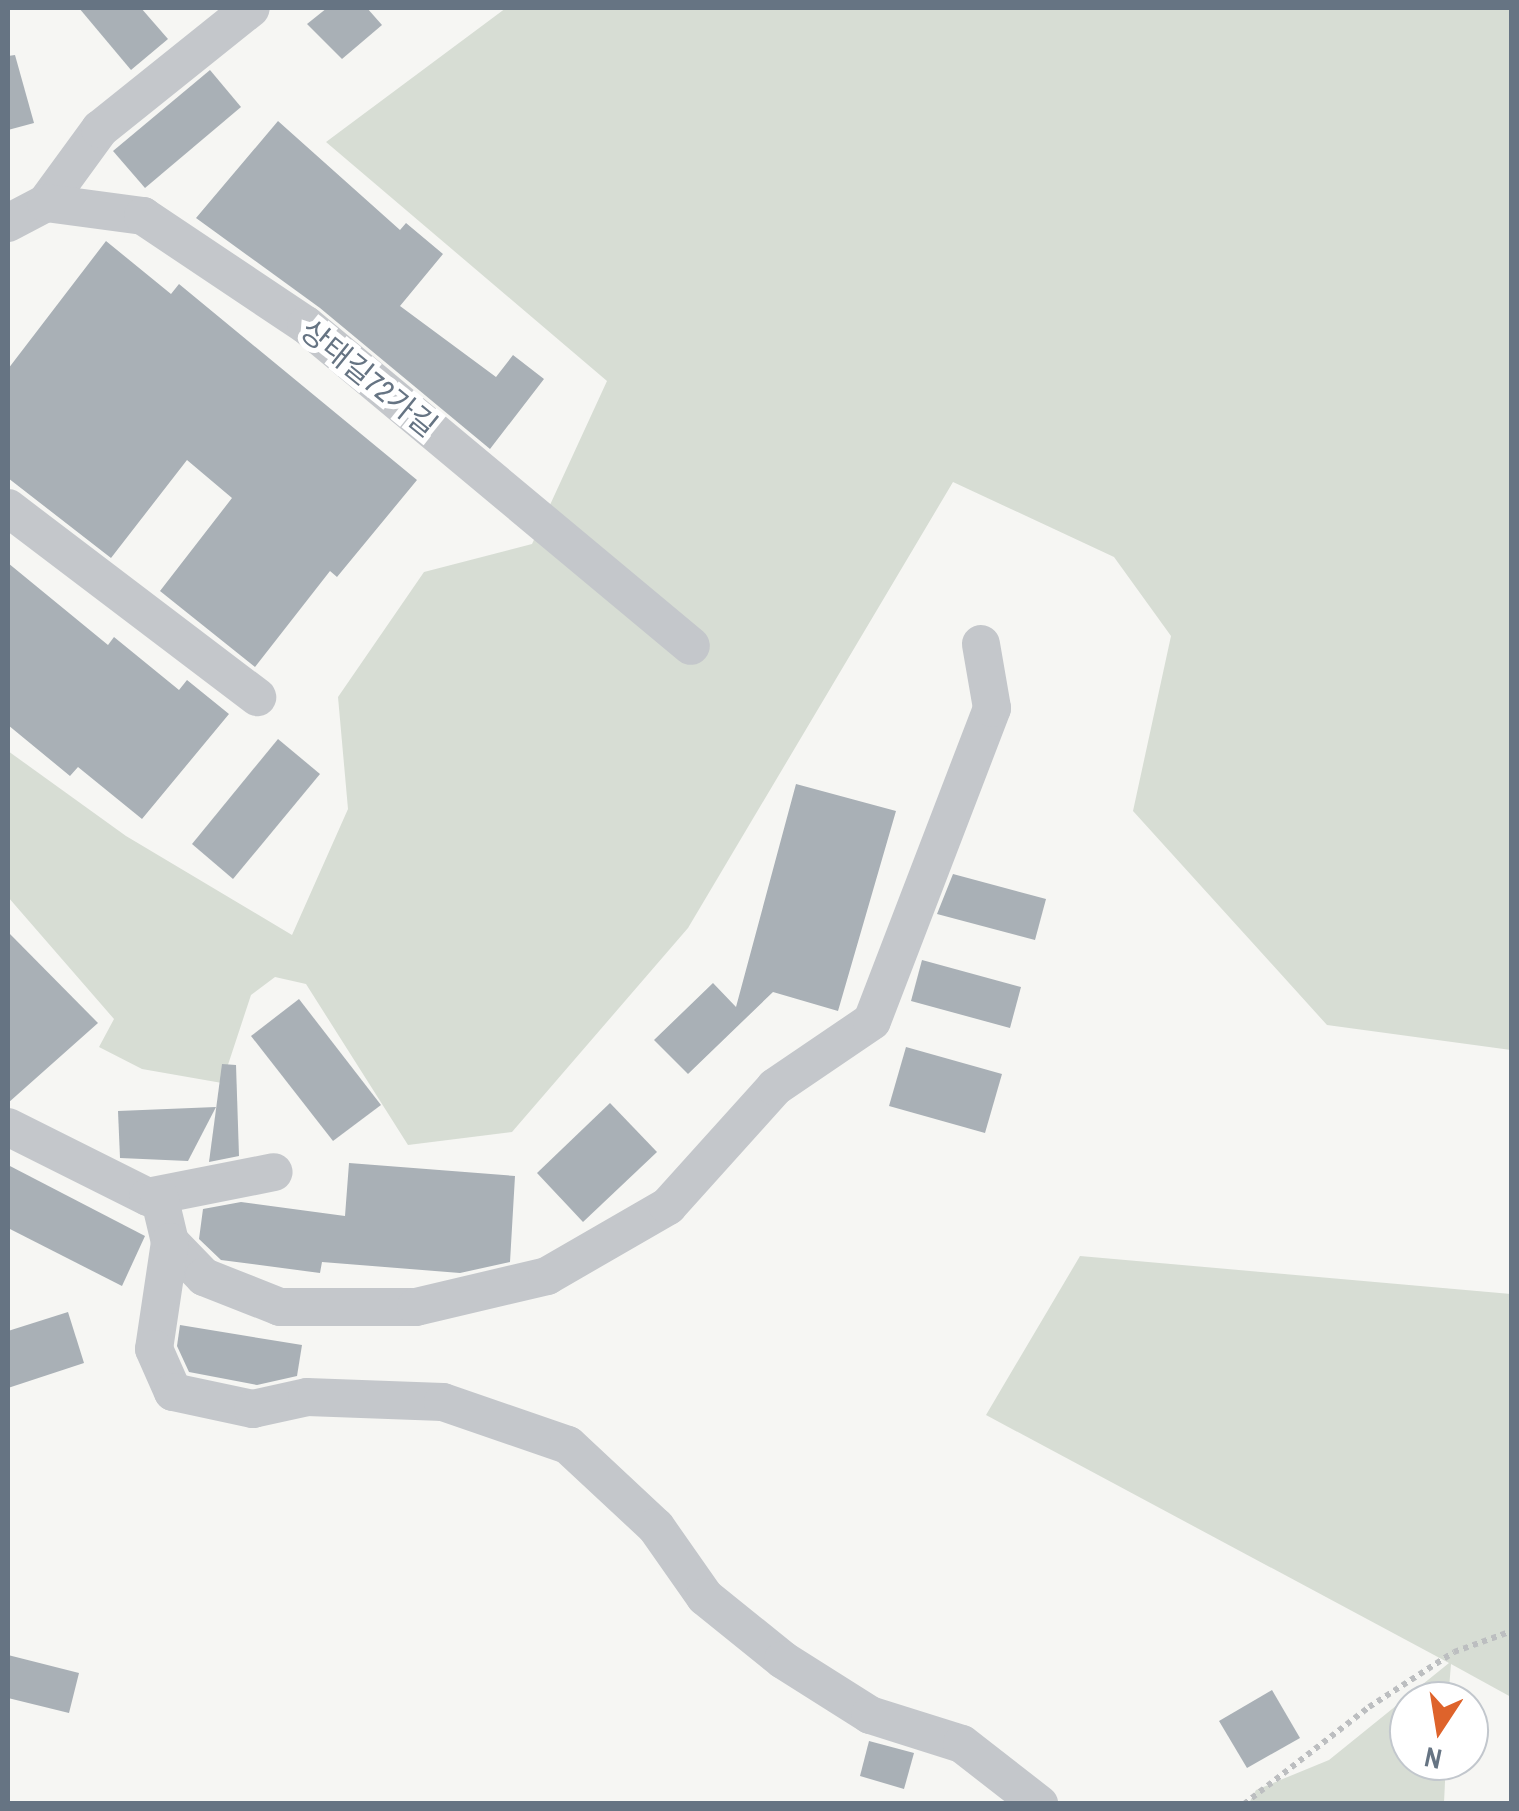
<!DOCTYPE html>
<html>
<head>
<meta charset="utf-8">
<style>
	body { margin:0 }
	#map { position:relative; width:1519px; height:1811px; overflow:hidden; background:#f6f6f3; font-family:"Archivo Narrow","Noto Sans KR",sans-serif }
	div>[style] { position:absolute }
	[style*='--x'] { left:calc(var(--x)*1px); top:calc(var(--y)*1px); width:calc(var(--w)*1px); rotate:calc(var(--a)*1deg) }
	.green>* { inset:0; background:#d7ddd4 }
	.building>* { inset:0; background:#a9b0b6 }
	.path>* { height:6px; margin-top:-3px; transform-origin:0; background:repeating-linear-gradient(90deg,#bcbec0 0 5px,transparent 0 10px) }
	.minor>* { height:38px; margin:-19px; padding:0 19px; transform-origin:19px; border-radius:19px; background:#c4c7cb }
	span { translate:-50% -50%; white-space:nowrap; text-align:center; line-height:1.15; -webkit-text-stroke:10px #fff; paint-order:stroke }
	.street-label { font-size:30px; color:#667483 }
	.frame { position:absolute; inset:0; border:10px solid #667483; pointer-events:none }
	.north { position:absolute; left:1389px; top:1681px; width:100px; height:100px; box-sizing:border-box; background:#fff; border:2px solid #c2c7cd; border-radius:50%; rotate:192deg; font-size:28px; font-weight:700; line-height:40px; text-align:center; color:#667483 }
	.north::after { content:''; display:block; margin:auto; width:35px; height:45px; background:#de632b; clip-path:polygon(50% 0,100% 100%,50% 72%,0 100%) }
</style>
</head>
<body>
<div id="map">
	<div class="green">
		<i style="clip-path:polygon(506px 8px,1511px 8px,1511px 1050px,1327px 1025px,1133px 811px,1171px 636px,1114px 557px,953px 482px,688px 928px,512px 1132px,408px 1145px,306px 984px,275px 977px,251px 995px,222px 1083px,142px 1069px,99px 1047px,114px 1019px,8px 897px,8px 751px,126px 836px,292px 935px,348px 809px,338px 697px,424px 572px,532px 544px,607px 381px,326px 142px)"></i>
		<i style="clip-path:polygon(1080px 1256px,1511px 1294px,1511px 1697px,1451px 1664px,1448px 1701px,1409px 1701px,1409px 1761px,1446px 1761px,1444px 1803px,1249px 1803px,1256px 1790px,1329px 1760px,1449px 1663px,986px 1415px)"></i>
	</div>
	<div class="building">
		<i style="clip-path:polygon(79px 8px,141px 8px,168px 39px,131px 70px)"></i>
		<i style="clip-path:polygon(327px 8px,367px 8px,382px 25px,342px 59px,307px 24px)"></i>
		<i style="clip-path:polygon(15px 55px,34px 123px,8px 130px,8px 56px)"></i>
		<i style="clip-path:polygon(210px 70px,241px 107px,145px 188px,113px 151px)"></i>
		<i style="clip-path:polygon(278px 121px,400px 230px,406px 223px,443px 254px,400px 306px,496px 377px,513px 355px,544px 379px,490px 449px,320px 308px,196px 218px)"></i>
		<i style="clip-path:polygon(106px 241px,171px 294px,179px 284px,417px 480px,337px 577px,330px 571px,255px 667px,160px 591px,232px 498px,187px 460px,111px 558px,8px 478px,8px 369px)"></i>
		<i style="clip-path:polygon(8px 563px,108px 645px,114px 637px,179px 690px,187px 680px,229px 714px,142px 819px,78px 767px,70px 776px,8px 725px)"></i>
		<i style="clip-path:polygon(278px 739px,320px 774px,233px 879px,192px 844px)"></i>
		<i style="clip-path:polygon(796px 784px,896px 811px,838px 1011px,773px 992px,688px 1074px,654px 1040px,713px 983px,736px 1007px)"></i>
		<i style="clip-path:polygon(953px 874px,1046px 899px,1035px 940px,937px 914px)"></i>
		<i style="clip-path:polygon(8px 932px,98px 1023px,8px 1103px)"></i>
		<i style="clip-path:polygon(922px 960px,1021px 987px,1010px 1028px,911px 1001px)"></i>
		<i style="clip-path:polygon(299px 999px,381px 1105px,333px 1141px,251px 1036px)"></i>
		<i style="clip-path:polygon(906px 1047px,1002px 1074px,985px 1133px,889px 1106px)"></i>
		<i style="clip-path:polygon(222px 1064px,236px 1065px,239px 1156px,209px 1162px)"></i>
		<i style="clip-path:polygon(610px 1103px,657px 1152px,583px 1222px,537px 1173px)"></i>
		<i style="clip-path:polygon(216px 1107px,188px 1161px,120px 1158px,118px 1111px)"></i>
		<i style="clip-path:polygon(349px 1163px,515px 1176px,510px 1262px,460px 1273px,322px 1262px,320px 1273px,221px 1260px,199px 1239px,203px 1209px,241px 1202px,345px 1216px)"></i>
		<i style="clip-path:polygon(8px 1165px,145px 1236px,122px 1286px,8px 1228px)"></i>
		<i style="clip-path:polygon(68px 1312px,84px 1363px,8px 1388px,8px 1331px)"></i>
		<i style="clip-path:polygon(180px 1325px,302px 1345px,297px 1376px,257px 1385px,189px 1372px,177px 1346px)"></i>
		<i style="clip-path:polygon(8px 1655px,79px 1673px,69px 1713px,8px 1698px)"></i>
		<i style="clip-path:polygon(1272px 1690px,1300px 1738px,1247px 1768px,1219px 1721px)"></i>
		<i style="clip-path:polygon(869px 1741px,914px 1753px,904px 1789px,860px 1776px)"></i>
	</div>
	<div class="path">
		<i style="--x:1244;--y:1804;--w:158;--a:-37.8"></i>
		<i style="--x:1369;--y:1707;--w:101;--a:-32.9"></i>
		<i style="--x:1454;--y:1652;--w:62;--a:-19.9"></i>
	</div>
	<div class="minor">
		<i style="--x:46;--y:203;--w:92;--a:-53.9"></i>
		<i style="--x:100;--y:129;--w:193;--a:-38.7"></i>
		<i style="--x:8;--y:223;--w:43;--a:-27.8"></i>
		<i style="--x:46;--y:203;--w:98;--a:7.6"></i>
		<i style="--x:143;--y:216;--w:196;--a:33.8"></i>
		<i style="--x:306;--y:325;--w:501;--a:39.82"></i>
		<i style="--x:8;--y:508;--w:313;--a:37.2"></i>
		<i style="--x:8;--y:1127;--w:157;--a:26.6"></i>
		<i style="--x:148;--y:1197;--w:128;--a:-11.2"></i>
		<i style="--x:159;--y:1196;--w:47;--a:76.6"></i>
		<i style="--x:170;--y:1242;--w:49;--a:45.8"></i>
		<i style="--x:204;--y:1277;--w:82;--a:21.5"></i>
		<i style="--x:280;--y:1307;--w:136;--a:0"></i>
		<i style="--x:416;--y:1307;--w:135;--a:-13.3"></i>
		<i style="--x:547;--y:1276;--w:140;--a:-30"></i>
		<i style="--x:668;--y:1206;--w:160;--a:-48"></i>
		<i style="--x:775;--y:1087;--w:117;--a:-34.2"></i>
		<i style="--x:872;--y:1021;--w:335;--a:-69"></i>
		<i style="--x:992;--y:708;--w:65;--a:-99.8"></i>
		<i style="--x:170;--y:1242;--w:108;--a:98.5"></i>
		<i style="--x:154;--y:1349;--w:47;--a:66.2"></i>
		<i style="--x:173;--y:1392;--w:82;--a:12"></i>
		<i style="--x:253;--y:1409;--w:55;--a:-12.5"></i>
		<i style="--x:307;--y:1397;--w:136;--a:2.1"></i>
		<i style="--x:443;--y:1402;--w:132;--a:19"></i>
		<i style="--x:568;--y:1445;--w:120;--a:43"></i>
		<i style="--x:656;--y:1527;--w:85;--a:55"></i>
		<i style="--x:705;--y:1597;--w:100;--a:38.9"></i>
		<i style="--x:783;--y:1660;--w:103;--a:32.3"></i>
		<i style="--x:870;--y:1715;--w:96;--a:17.5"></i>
		<i style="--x:962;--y:1744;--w:98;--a:37.9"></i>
	</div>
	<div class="street-label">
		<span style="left:369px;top:378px;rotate:39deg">상태길72가길</span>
	</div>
	<div class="frame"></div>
	<div class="north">N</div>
</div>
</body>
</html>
